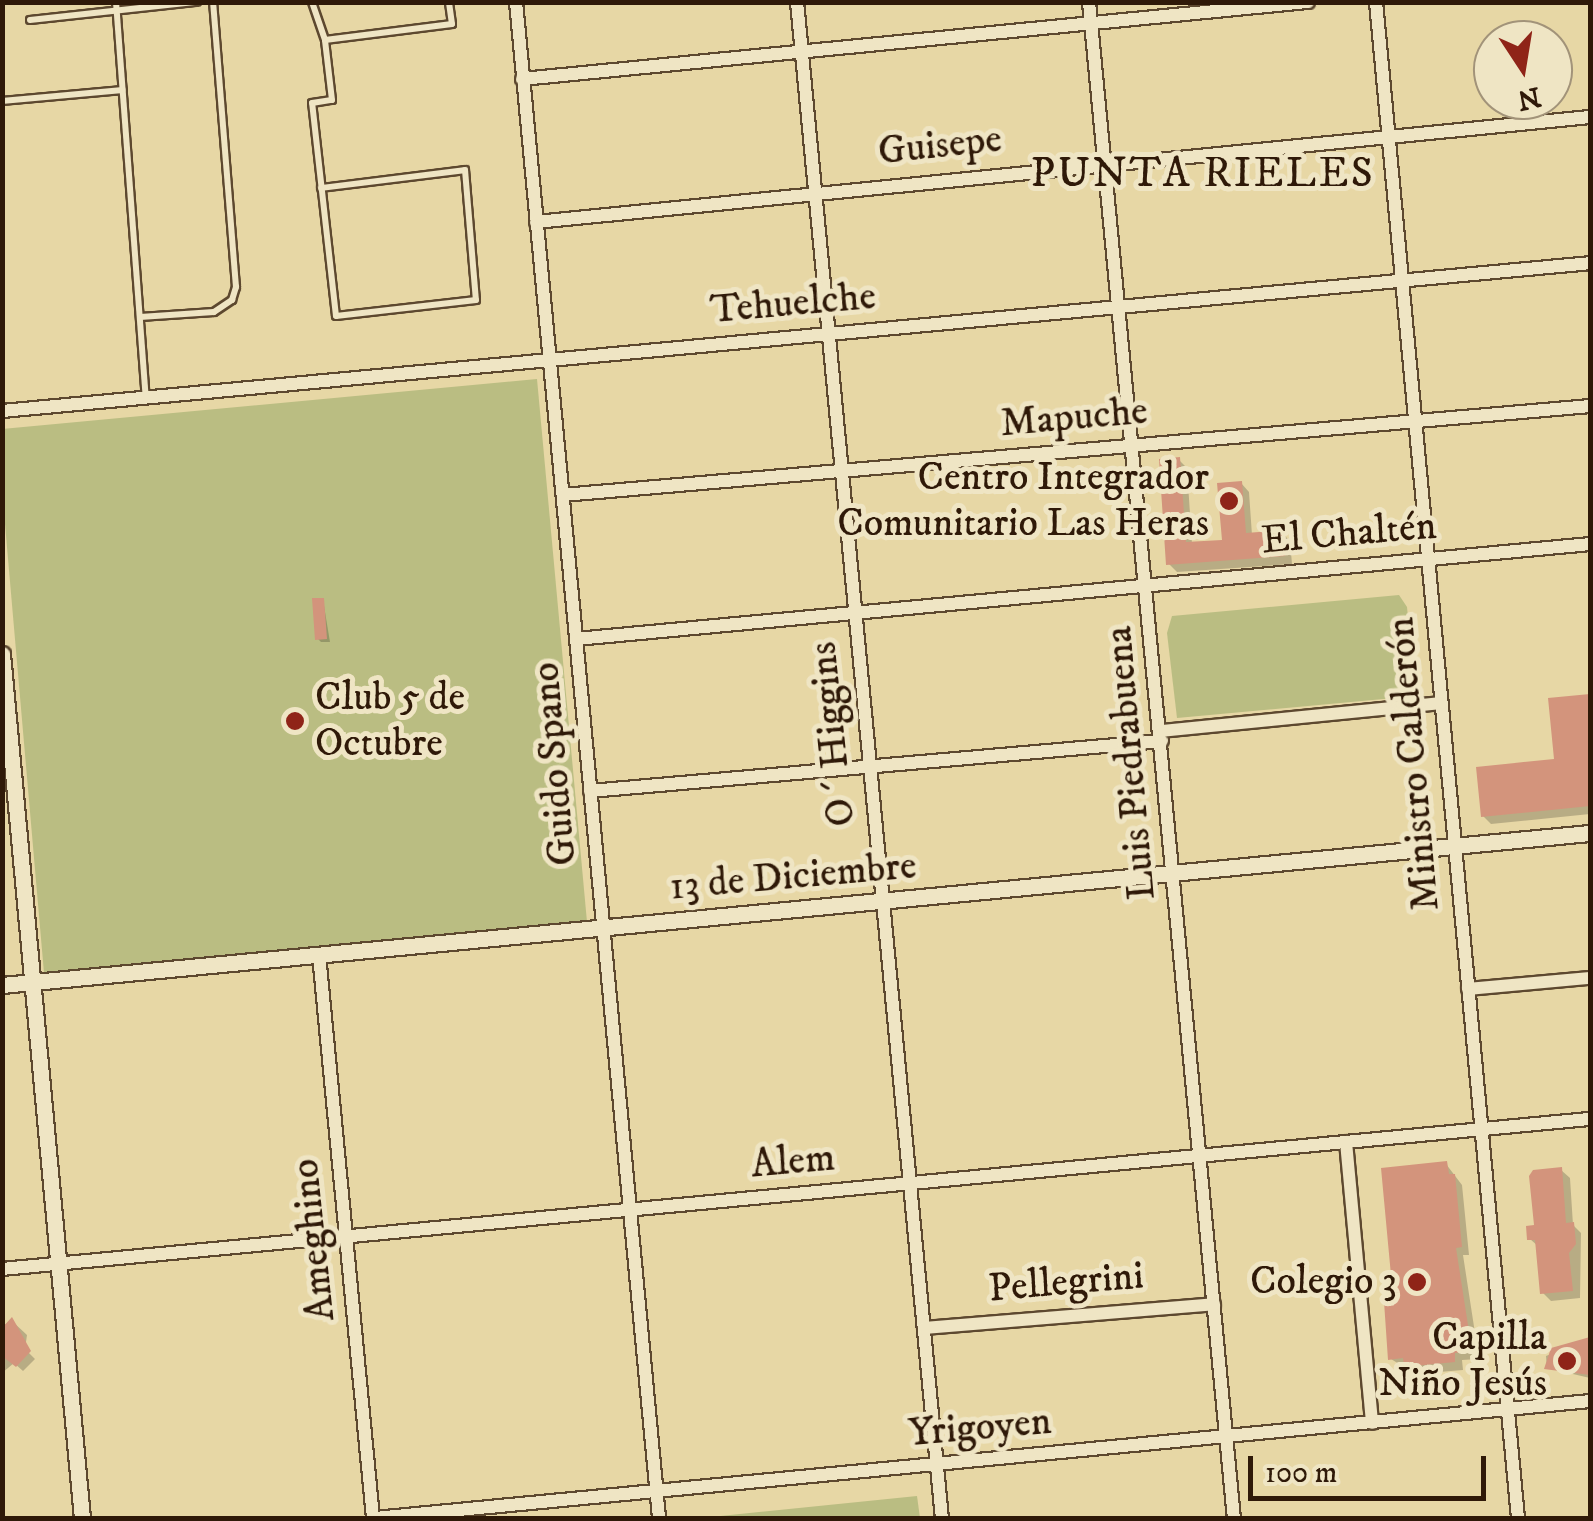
<!DOCTYPE html>
<html>
<head>
<meta charset="utf-8">
<style>
	body { margin:0 }
	#map { position:relative; width:1593px; height:1521px; overflow:hidden; background:#e7d7a5; font-family:"IM FELL DW Pica",serif }
	div>[style] { position:absolute }
	[style*='--x'] { left:calc(var(--x)*1px); top:calc(var(--y)*1px); width:calc(var(--w)*1px); rotate:calc(var(--a)*1deg) }
	.green>* { inset:0; background:#babd82 }
	.shadow>* { inset:0; background:#0003 }
	.building>* { inset:0; background:#d3947c }
	.roads { filter:drop-shadow(2px 0 #5d482f) drop-shadow(-2px 0 #5d482f) drop-shadow(0 2px #5d482f) drop-shadow(0 -2px #5d482f) }
	.service>* { height:6px; margin:-3px; padding:0 3px; transform-origin:3px; border-radius:3px; background:#efe5c4 }
	.minor>* { height:12px; margin:-6px; padding:0 6px; transform-origin:6px; border-radius:6px; background:#efe5c4 }
	.tertiary>* { height:15px; margin:-7.5px; padding:0 7.5px; transform-origin:7.5px; border-radius:7.5px; background:#efe5c4 }
	.dots>* { width:28px; height:28px; translate:-50% -50%; box-sizing:border-box; border:5px solid #efe5c4; border-radius:50% }
	span { translate:-50% -50%; white-space:nowrap; text-align:center; line-height:1.15; -webkit-text-stroke:10px #efe5c4; paint-order:stroke }
	.street-label { font-size:40px; color:#2f1908 }
	.poi-label { font-size:40px; color:#2f1908 }
	.right { translate:-100% -50%; text-align:right }
	.left { translate:0 -50%; text-align:left }
	.neighbourhood-label { font-size:42px; color:#2f1908; letter-spacing:2.5px }
	.frame { position:absolute; inset:0; border:5px solid #2f1908; pointer-events:none }
	.north { position:absolute; left:1473px; top:20px; width:100px; height:100px; box-sizing:border-box; background:#efe5c4; border:2px solid #a29379; border-radius:50%; rotate:168deg; font-size:28px; font-weight:700; line-height:40px; text-align:center; color:#2f1908 }
	.north::after { content:''; display:block; margin:auto; width:35px; height:45px; background:#8f2418; clip-path:polygon(50% 0,100% 100%,50% 72%,0 100%) }
	.scale { position:absolute; left:1248px; top:1456px; width:238px; height:45px; box-sizing:border-box; border:5px solid #2f1908; border-top:0; padding-left:12px; font-size:30px; line-height:35px; white-space:nowrap; color:#2f1908; -webkit-text-stroke:8px #efe5c4; paint-order:stroke }
</style>
</head>
<body>
<div id="map">
	<div class="green">
		<i style="clip-path:polygon(537px 379px,587px 922px,44px 973px,3px 501px,2px 429px)"></i>
		<i style="clip-path:polygon(1399px 595px,1407px 607px,1416px 696px,1177px 718px,1167px 633px,1172px 616px)"></i>
		<i style="clip-path:polygon(917px 1496px,920px 1518px,701px 1518px)"></i>
	</div>
	<div class="shadow">
		<i style="clip-path:polygon(1179px 460px,1187px 468px,1192px 544px,1224px 542px,1241px 483px,1249px 492px,1252px 535px,1282px 533px,1290px 541px,1292px 564px,1177px 572px,1169px 564px)"></i>
		<i style="clip-path:polygon(323px 600px,330px 642px,321px 642px,318px 639px)"></i>
		<i style="clip-path:polygon(1590px 697px,1590px 814px,1491px 824px,1483px 816px,1557px 762px,1551px 700px)"></i>
		<i style="clip-path:polygon(1446px 1164px,1462px 1185px,1469px 1255px,1463px 1255px,1479px 1359px,1462px 1360px,1463px 1370px,1415px 1374px,1391px 1359px,1395px 1288px)"></i>
		<i style="clip-path:polygon(1561px 1170px,1570px 1178px,1573px 1225px,1581px 1233px,1580px 1298px,1551px 1301px,1543px 1293px,1539px 1247px,1530px 1239px)"></i>
		<i style="clip-path:polygon(12px 1321px,27px 1335px,25px 1349px,35px 1359px,23px 1371px,14px 1363px,2px 1373px,2px 1326px)"></i>
		<i style="clip-path:polygon(1590px 1339px,1590px 1378px,1547px 1368px,1546px 1356px)"></i>
	</div>
	<div class="building">
		<i style="clip-path:polygon(1180px 457px,1186px 542px,1222px 540px,1217px 483px,1242px 481px,1246px 533px,1283px 530px,1285px 556px,1166px 565px,1159px 459px)"></i>
		<i style="clip-path:polygon(312px 598px,324px 598px,327px 639px,315px 640px)"></i>
		<i style="clip-path:polygon(1590px 694px,1590px 806px,1481px 817px,1476px 767px,1554px 759px,1548px 698px)"></i>
		<i style="clip-path:polygon(1447px 1161px,1449px 1174px,1455px 1174px,1462px 1247px,1456px 1248px,1472px 1351px,1455px 1353px,1455px 1362px,1404px 1367px,1403px 1358px,1388px 1360px,1383px 1287px,1392px 1286px,1381px 1168px)"></i>
		<i style="clip-path:polygon(1562px 1167px,1566px 1223px,1574px 1222px,1576px 1244px,1569px 1253px,1573px 1291px,1540px 1294px,1535px 1240px,1527px 1240px,1526px 1226px,1534px 1225px,1529px 1176px,1533px 1170px)"></i>
		<i style="clip-path:polygon(12px 1317px,31px 1351px,16px 1367px,2px 1356px,2px 1328px)"></i>
		<i style="clip-path:polygon(1590px 1337px,1590px 1375px,1544px 1369px,1551px 1348px)"></i>
	</div>
	<div class="roads">
		<div class="service">
			<i style="--x:116;--y:2;--w:396;--a:85.7"></i>
			<i style="--x:312;--y:2;--w:40;--a:71.1"></i>
			<i style="--x:30;--y:20;--w:168;--a:-6.2"></i>
			<i style="--x:2;--y:101;--w:121;--a:-5.2"></i>
			<i style="--x:321;--y:188;--w:145;--a:-7.1"></i>
			<i style="--x:465;--y:170;--w:130;--a:85.2"></i>
			<i style="--x:476;--y:300;--w:141;--a:173.5"></i>
			<i style="--x:336;--y:316;--w:214;--a:-96.4"></i>
			<i style="--x:312;--y:103;--w:20;--a:-9"></i>
			<i style="--x:332;--y:100;--w:60;--a:-96.7"></i>
			<i style="--x:325;--y:40;--w:128;--a:-7.2"></i>
			<i style="--x:452;--y:24;--w:22;--a:-98"></i>
			<i style="--x:140;--y:317;--w:74;--a:-3.9"></i>
			<i style="--x:214;--y:312;--w:22;--a:-34"></i>
			<i style="--x:232;--y:300;--w:14;--a:-73"></i>
			<i style="--x:236;--y:287;--w:286;--a:-94.6"></i>
		</div>
		<div class="minor">
			<i style="--x:516;--y:2;--w:1523;--a:84.61"></i>
			<i style="--x:797;--y:2;--w:1523;--a:84.54"></i>
			<i style="--x:1089;--y:2;--w:1523;--a:84.54"></i>
			<i style="--x:1376;--y:2;--w:1523;--a:84.65"></i>
			<i style="--x:522;--y:79;--w:790;--a:-5.6"></i>
			<i style="--x:536;--y:222;--w:1059;--a:-5.69"></i>
			<i style="--x:2;--y:411;--w:1595;--a:-5.32"></i>
			<i style="--x:563;--y:495;--w:1031;--a:-4.95"></i>
			<i style="--x:576;--y:639;--w:1018;--a:-5.35"></i>
			<i style="--x:1161;--y:731;--w:281;--a:-5.7"></i>
			<i style="--x:590;--y:791;--w:574;--a:-5"></i>
			<i style="--x:319;--y:955;--w:566;--a:84.52"></i>
			<i style="--x:1468;--y:989;--w:122;--a:-5.2"></i>
			<i style="--x:1346;--y:1142;--w:282;--a:84.7"></i>
			<i style="--x:2;--y:1269;--w:1595;--a:-5.4"></i>
			<i style="--x:924;--y:1328;--w:291;--a:-4.7"></i>
			<i style="--x:375;--y:1518;--w:1221;--a:-5.5"></i>
		</div>
		<div class="tertiary">
			<i style="--x:2;--y:654;--w:868;--a:84.71"></i>
			<i style="--x:2;--y:985;--w:1595;--a:-5.47"></i>
		</div>
	</div>
	<div class="dots">
		<i style="left:1229px;top:501px;background:#8f2418"></i>
		<i style="left:295px;top:721px;background:#8f2418"></i>
		<i style="left:1417px;top:1282px;background:#8f2418"></i>
		<i style="left:1567px;top:1361px;background:#8f2418"></i>
	</div>
	<div class="street-label">
		<span style="left:940px;top:146px;rotate:-6deg">Guisepe</span>
		<span style="left:793px;top:304px;rotate:-5deg">Tehuelche</span>
		<span style="left:1074px;top:418px;rotate:-5deg">Mapuche</span>
		<span style="left:1349px;top:534px;rotate:-5deg">El Chaltén</span>
		<span style="left:833px;top:734px;rotate:-96deg">O´ Higgins</span>
		<span style="left:1131px;top:763px;rotate:-95deg">Luis Piedrabuena</span>
		<span style="left:555px;top:764px;rotate:-95deg">Guido Spano</span>
		<span style="left:1414px;top:764px;rotate:-95deg">Ministro Calderón</span>
		<span style="left:793px;top:877px;rotate:-5deg">13 de Diciembre</span>
		<span style="left:793px;top:1162px;rotate:-5deg">Alem</span>
		<span style="left:314px;top:1240px;rotate:-96deg">Ameghino</span>
		<span style="left:1066px;top:1283px;rotate:-5deg">Pellegrini</span>
		<span style="left:980px;top:1428px;rotate:-5deg">Yrigoyen</span>
	</div>
	<div class="poi-label">
		<span class="right" style="left:1209px;top:501px">Centro Integrador<br>Comunitario Las Heras</span>
		<span class="left" style="left:315px;top:721px">Club 5 de<br>Octubre</span>
		<span class="right" style="left:1397px;top:1282px">Colegio 3</span>
		<span class="right" style="left:1547px;top:1361px">Capilla<br>Niño Jesús</span>
	</div>
	<div class="neighbourhood-label">
		<span style="left:1203px;top:174px">PUNTA RIELES</span>
	</div>
	<div class="frame"></div>
	<div class="north">N</div>
	<div class="scale">100 m</div>
</div>
</body>
</html>
